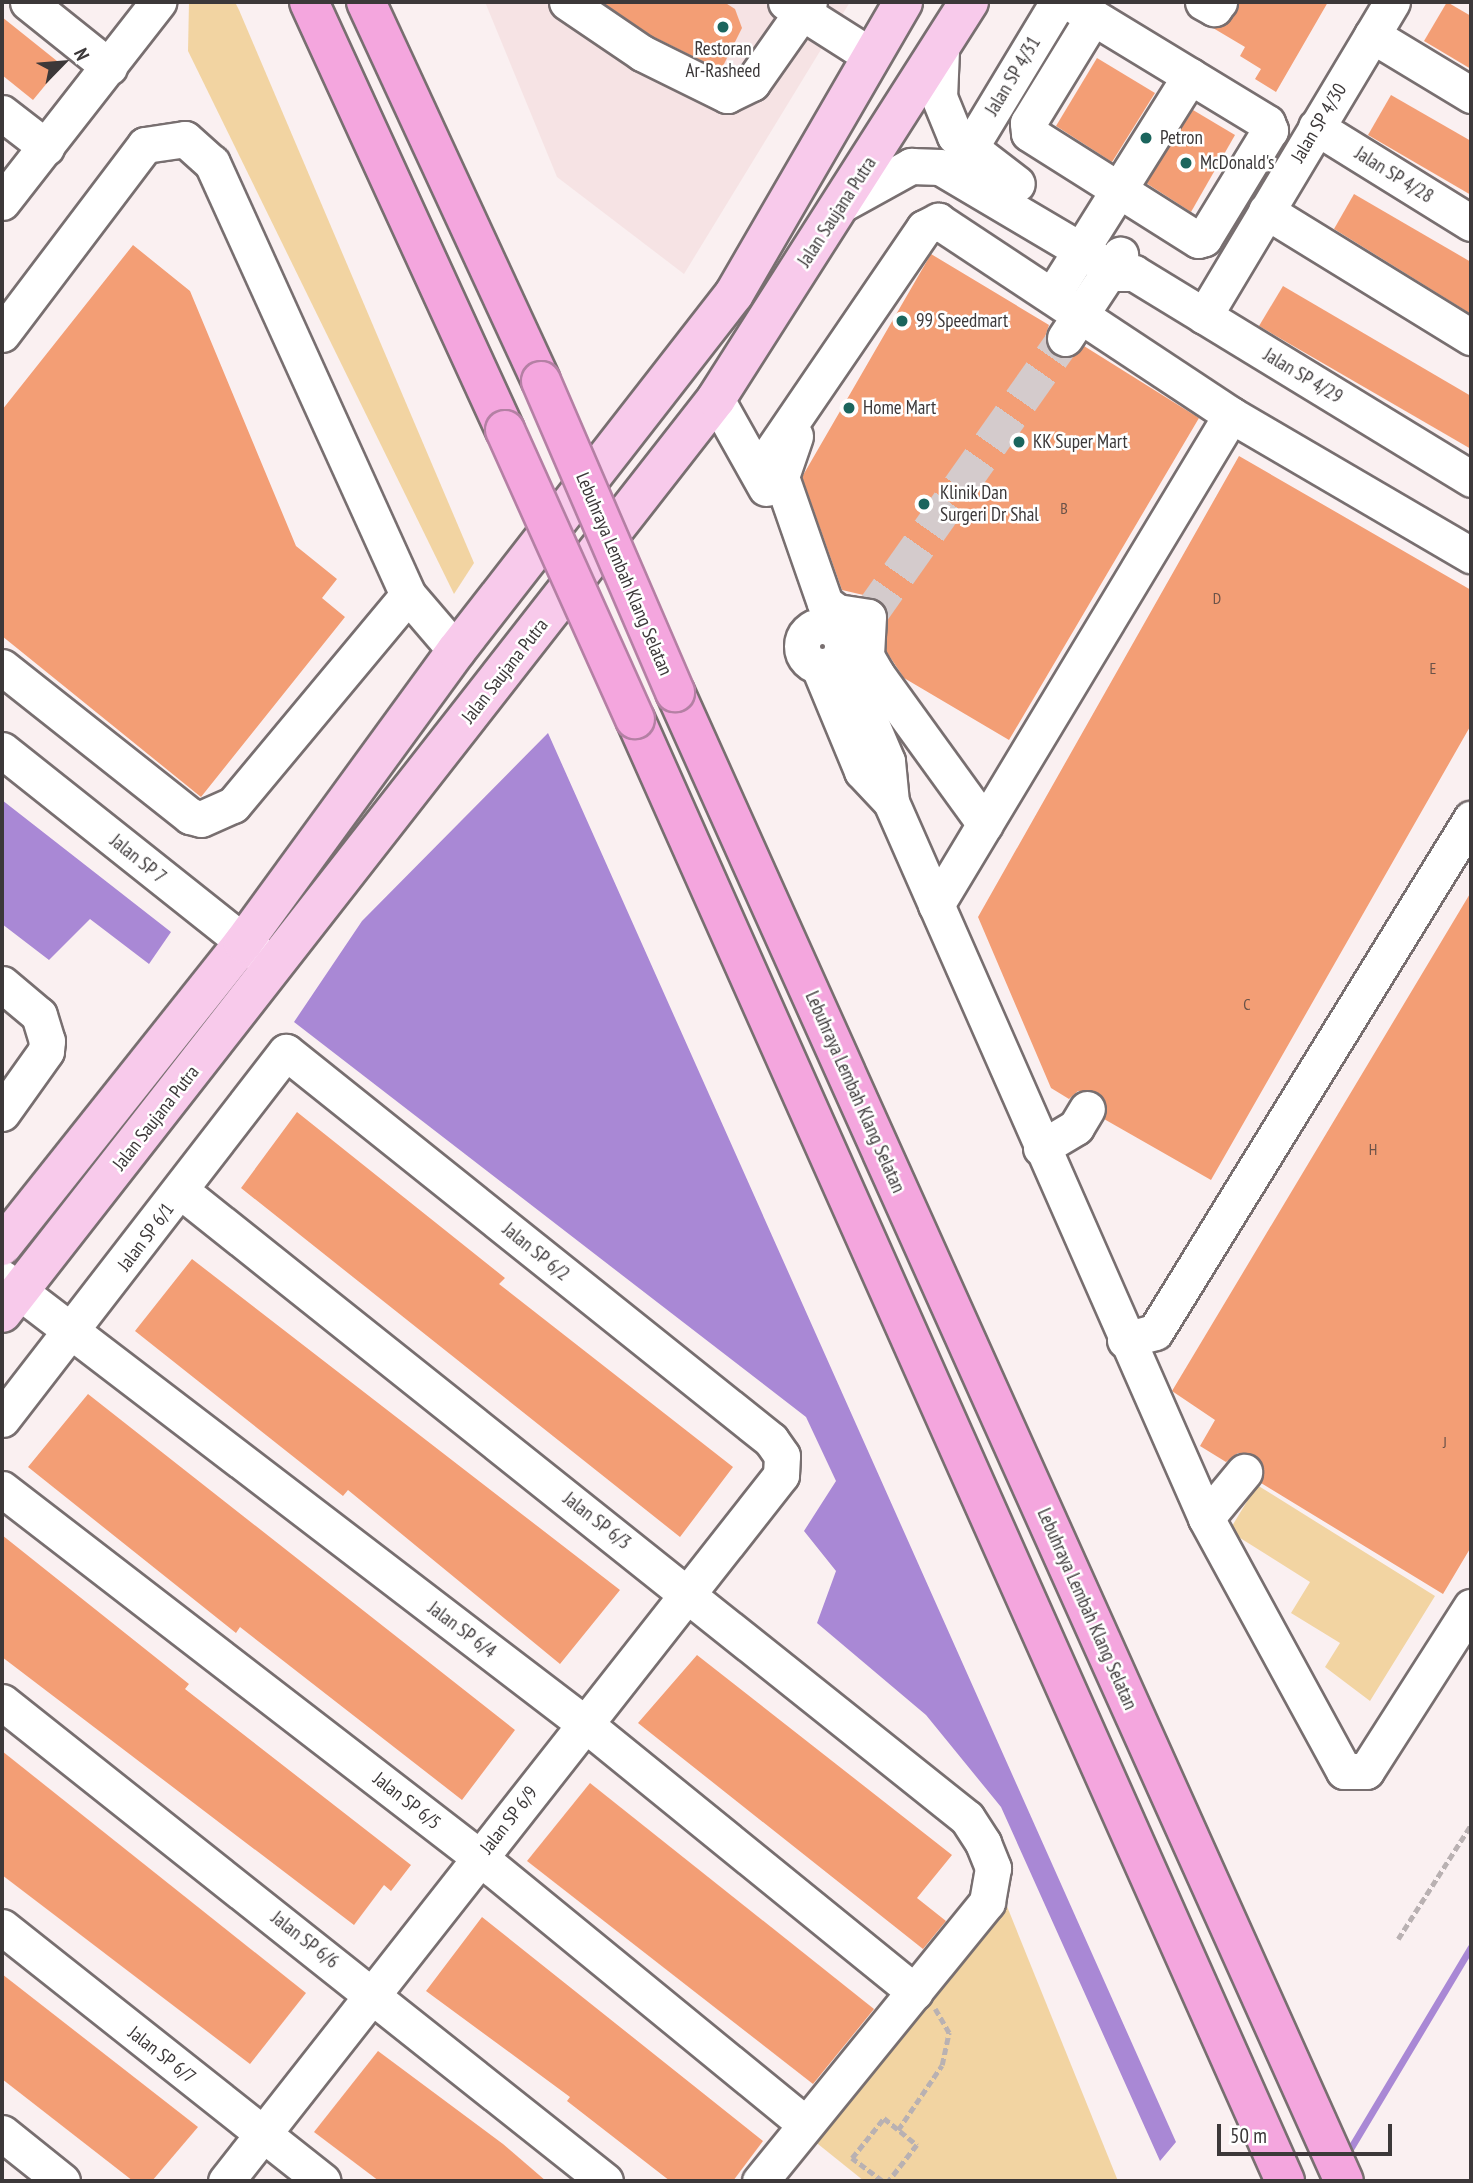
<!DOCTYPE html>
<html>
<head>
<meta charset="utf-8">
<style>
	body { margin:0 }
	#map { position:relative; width:1473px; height:2183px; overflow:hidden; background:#faf0f1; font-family:"PT Sans Narrow",sans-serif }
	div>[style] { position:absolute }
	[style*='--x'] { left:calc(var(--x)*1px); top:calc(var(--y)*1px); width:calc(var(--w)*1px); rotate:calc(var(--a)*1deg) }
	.built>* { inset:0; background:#f6e3e4 }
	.green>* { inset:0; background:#f2d4a2 }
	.water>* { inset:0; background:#a988d5 }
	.stream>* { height:7px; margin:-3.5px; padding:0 3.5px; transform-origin:3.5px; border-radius:3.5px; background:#a988d5 }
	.building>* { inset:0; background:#f39e75 }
	.minor-tunnel>* { height:35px; margin-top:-17.5px; transform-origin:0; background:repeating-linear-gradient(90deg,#d4cbcc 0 35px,transparent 0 53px) }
	.path>* { height:4.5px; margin-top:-2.25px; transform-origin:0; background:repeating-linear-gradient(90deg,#b9b1b2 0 7px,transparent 0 10.5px) }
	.roads { filter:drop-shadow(2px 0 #786f70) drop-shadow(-2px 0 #786f70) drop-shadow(0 2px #786f70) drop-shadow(0 -2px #786f70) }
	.minor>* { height:35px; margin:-17.5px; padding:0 17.5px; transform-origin:17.5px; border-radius:17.5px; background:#fff }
	.minor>.ring { margin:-17.5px; padding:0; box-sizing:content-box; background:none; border:35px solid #fff; border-radius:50% }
	.major>* { height:38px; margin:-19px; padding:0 19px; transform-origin:19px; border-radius:19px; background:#f8caeb }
	.highway>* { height:38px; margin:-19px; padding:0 19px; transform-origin:19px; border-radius:19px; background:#f4a6de }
	.bridges { filter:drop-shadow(2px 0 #b480a4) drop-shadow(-2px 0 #b480a4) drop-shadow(0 2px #b480a4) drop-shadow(0 -2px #b480a4) }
	.highway-bridge>* { height:38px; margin:-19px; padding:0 19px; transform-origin:19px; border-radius:19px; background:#f4a6de }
	.dots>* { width:19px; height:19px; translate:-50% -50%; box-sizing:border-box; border:4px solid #fff; border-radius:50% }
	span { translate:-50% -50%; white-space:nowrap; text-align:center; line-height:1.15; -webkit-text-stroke:5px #fff; paint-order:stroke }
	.number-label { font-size:16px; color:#6a5248 }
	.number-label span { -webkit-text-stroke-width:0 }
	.poi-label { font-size:19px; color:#3c3839 }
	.left { translate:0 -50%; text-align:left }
	.street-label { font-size:19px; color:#3c3839 }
	.frame { position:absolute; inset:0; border:4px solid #3c3839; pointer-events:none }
	.north { position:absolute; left:28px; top:28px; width:70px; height:70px; -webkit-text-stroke:5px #fff; paint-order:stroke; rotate:65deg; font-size:19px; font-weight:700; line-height:28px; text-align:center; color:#3c3839 }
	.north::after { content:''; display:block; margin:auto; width:24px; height:32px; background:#3c3839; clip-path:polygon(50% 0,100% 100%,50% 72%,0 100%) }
	.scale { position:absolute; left:1217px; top:2124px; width:175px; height:32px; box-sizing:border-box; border:4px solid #3c3839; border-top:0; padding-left:9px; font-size:21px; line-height:24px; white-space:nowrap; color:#3c3839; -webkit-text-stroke:5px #fff; paint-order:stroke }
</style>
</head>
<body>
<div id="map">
	<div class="built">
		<i style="clip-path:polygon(485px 2px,850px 2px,684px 274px,557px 177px)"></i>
	</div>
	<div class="green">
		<i style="clip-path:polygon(189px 2px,235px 2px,239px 10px,474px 563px,454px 594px,188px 51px)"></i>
		<i style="clip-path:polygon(1257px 1485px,1435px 1596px,1370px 1701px,1325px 1667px,1340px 1643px,1291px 1613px,1310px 1582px,1229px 1531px)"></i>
		<i style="clip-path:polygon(1002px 1894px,1118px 2181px,864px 2181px,808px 2136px)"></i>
	</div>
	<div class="water">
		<i style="clip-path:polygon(548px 733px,1176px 2142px,1160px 2161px,1001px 1807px,926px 1715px,817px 1623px,836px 1571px,804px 1531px,836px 1481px,806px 1417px,294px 1022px,362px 921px)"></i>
		<i style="clip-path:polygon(2px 800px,171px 932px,149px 964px,90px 919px,49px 960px,2px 924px)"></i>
	</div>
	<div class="stream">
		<i style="--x:1347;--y:2154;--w:241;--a:-59.1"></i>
	</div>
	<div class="building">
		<i style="clip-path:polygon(602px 2px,724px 2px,735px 9px,742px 28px,721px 70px,652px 36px)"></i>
		<i style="clip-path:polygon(1239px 2px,1328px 2px,1276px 92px,1255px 79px,1261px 69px,1240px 56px,1245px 47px,1213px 28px,1229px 21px)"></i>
		<i style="clip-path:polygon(1447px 2px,1471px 16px,1471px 69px,1424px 41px)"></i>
		<i style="clip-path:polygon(2px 17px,62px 65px,33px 100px,2px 75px)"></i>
		<i style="clip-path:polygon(1097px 58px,1155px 93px,1112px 162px,1056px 126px)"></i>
		<i style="clip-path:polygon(1391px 95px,1471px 141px,1471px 195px,1368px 135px)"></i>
		<i style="clip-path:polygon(1193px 110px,1235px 135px,1191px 212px,1146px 183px)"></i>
		<i style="clip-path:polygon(1354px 194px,1471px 262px,1471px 314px,1334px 229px)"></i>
		<i style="clip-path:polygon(133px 245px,190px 291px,296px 546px,337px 579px,322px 598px,345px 617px,201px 797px,2px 636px,2px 410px)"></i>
		<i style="clip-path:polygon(931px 254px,1049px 325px,1045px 337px,1054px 355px,1073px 356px,1084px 346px,1199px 418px,1009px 740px,904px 678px,886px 651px,886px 608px,872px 597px,842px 590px,802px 477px)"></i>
		<i style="clip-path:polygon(1283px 286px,1471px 396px,1471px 449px,1259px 326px)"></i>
		<i style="clip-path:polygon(1239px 456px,1471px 590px,1471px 725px,1211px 1180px,1104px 1119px,1105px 1100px,1097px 1092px,1078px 1091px,1069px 1099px,1051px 1088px,978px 917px)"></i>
		<i style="clip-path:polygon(1471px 892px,1471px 1547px,1443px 1594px,1261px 1483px,1263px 1466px,1256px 1456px,1238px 1453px,1226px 1462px,1200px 1446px,1215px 1420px,1172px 1391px)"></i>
		<i style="clip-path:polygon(297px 1112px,505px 1278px,499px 1284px,733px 1467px,680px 1537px,241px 1188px)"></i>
		<i style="clip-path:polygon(192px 1259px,620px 1590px,560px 1664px,348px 1490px,343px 1496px,135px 1331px)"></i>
		<i style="clip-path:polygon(88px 1394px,515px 1730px,462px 1800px,240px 1627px,236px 1633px,28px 1467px)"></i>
		<i style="clip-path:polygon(2px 1535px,189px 1684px,185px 1689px,411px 1865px,391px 1891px,384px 1885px,354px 1925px,2px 1657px)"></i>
		<i style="clip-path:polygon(697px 1655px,952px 1855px,917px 1898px,946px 1921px,923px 1949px,638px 1723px)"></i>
		<i style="clip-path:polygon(2px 1751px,306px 1993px,250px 2064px,2px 1875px)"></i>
		<i style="clip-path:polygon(590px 1783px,874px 2009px,813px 2084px,527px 1861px)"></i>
		<i style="clip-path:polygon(482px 1917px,763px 2141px,733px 2181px,670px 2181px,567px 2101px,570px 2097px,426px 1991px)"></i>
		<i style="clip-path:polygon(2px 1974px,198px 2127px,152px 2181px,133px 2181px,2px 2079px)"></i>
		<i style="clip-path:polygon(378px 2051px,503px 2144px,546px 2181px,379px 2181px,314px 2132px)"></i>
	</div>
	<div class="minor-tunnel">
		<i style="--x:868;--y:617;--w:342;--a:-54.8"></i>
	</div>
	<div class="path">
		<i style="--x:1398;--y:1939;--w:135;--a:-57.4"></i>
		<i style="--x:898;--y:2130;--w:78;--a:-55.9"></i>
		<i style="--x:942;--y:2065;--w:33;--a:-78"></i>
		<i style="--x:949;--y:2033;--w:28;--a:-120"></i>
		<i style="--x:882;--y:2181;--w:38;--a:-143"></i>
		<i style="--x:852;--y:2158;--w:51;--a:-51.3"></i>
		<i style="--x:884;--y:2118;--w:43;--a:39.3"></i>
		<i style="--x:917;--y:2145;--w:46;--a:127.9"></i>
	</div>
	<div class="roads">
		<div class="minor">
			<i style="--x:28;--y:2;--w:104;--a:38.7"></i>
			<i style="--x:567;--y:2;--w:91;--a:34.2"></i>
			<i style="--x:642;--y:53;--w:95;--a:26.3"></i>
			<i style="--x:727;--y:95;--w:28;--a:-26"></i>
			<i style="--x:752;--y:83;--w:99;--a:-54.9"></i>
			<i style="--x:786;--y:2;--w:101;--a:32.4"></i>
			<i style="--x:1069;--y:2;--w:28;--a:32"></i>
			<i style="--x:1093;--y:17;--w:204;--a:31.3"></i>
			<i style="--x:1267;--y:123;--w:8;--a:67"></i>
			<i style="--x:1270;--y:130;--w:127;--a:121.4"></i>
			<i style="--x:1204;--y:238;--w:6;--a:162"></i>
			<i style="--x:1198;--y:240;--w:200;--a:-147.7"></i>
			<i style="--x:1029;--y:133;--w:10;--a:-96"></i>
			<i style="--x:1028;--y:123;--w:124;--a:-58.5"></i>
			<i style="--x:1203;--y:2;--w:13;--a:29"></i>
			<i style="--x:1214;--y:8;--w:8;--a:-50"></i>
			<i style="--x:1372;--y:35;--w:116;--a:31.2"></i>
			<i style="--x:941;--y:50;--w:47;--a:92.4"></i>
			<i style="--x:939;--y:97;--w:42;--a:67.7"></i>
			<i style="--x:955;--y:136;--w:78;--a:37.7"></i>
			<i style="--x:2;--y:113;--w:56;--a:37.7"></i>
			<i style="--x:1316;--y:127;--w:182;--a:31.8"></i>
			<i style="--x:968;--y:151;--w:174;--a:-58.9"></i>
			<i style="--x:2;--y:202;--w:254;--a:-52"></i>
			<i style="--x:844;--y:203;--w:77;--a:-28.9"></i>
			<i style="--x:911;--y:166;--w:29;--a:2"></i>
			<i style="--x:940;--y:167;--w:208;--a:30.6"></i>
			<i style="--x:1119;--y:273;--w:15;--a:0"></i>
			<i style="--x:1266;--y:211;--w:241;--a:31.6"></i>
			<i style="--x:1134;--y:273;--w:395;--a:31.4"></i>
			<i style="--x:1052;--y:296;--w:260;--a:-57.9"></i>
			<i style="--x:1204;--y:316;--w:366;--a:-59.1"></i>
			<i style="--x:2;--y:334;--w:237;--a:-52.9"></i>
			<i style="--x:145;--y:145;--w:40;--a:-8.5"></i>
			<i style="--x:185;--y:139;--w:36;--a:42"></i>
			<i style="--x:212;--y:163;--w:474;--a:65.6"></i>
			<i style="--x:408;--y:595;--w:74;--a:49.4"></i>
			<i style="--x:1065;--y:338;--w:100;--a:-56.5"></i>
			<i style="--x:716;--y:399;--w:102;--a:60.7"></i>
			<i style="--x:795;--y:436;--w:43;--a:108.9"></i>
			<i style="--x:781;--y:477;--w:133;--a:70.8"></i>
			<i style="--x:825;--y:603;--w:15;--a:37"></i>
			<i style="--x:837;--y:612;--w:31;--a:9"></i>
			<i style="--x:868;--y:617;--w:39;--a:93"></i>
			<i style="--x:866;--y:656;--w:22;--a:60"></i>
			<i style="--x:877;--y:675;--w:184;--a:54.1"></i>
			<i style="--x:759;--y:470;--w:293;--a:-55.7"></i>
			<i style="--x:924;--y:228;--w:16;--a:-27"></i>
			<i style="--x:938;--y:221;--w:351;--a:33.5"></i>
			<i style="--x:1231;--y:415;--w:278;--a:30.3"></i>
			<i class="ring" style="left:802px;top:626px;width:5px;height:5px"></i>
			<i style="--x:2;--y:667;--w:240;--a:38.4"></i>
			<i style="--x:190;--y:816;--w:11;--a:15"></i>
			<i style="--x:201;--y:819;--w:35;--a:-24"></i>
			<i style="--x:233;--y:805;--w:273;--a:-50.2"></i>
			<i style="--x:819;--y:667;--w:113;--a:67.5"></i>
			<i style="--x:862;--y:771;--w:42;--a:46.9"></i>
			<i style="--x:891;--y:802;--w:41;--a:-95.6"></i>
			<i style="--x:887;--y:761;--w:117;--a:-113.1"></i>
			<i style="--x:2;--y:750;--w:339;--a:38.5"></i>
			<i style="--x:891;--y:802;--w:782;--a:66.25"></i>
			<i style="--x:1206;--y:1518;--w:288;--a:61.4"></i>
			<i style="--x:1344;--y:1771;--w:22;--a:0"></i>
			<i style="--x:1366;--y:1771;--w:195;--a:-57.4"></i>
			<i style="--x:936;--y:905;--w:572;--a:-58.95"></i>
			<i style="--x:2;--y:984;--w:48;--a:40"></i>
			<i style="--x:39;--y:1015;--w:27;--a:73"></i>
			<i style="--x:47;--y:1041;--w:10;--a:96"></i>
			<i style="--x:46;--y:1051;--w:76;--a:125.4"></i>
			<i style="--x:1041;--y:1148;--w:41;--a:-31"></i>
			<i style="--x:1076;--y:1127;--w:21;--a:-59"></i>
			<i style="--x:181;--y:1191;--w:1005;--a:38.58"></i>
			<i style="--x:967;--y:1818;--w:30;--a:57"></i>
			<i style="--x:983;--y:1843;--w:27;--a:68"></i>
			<i style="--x:993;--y:1868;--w:35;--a:100"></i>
			<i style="--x:987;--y:1902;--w:360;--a:129.1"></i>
			<i style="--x:2;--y:1278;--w:734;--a:37.42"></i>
			<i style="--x:585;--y:1724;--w:425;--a:39.1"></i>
			<i style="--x:1125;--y:1340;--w:31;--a:-15"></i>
			<i style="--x:1155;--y:1332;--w:603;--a:-58.37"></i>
			<i style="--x:2;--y:1419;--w:464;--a:-52.3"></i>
			<i style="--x:286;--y:1052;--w:621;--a:38.66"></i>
			<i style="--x:771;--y:1440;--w:19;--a:55"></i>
			<i style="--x:782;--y:1456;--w:19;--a:93"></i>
			<i style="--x:781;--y:1475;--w:898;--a:128.17"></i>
			<i style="--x:2;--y:1489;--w:602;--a:37.65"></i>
			<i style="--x:479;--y:1857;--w:421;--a:39.3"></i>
			<i style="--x:1206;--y:1518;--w:60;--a:-50.4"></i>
			<i style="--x:2;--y:1702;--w:770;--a:38.46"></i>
			<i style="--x:2;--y:1927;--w:409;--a:38.4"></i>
			<i style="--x:2;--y:2133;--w:77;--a:38.7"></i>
		</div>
		<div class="major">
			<i style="--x:2;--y:1246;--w:387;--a:-51.5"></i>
			<i style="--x:243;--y:943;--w:361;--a:-53.9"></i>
			<i style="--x:456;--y:651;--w:452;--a:-52.1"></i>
			<i style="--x:734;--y:294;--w:337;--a:-59.9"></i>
			<i style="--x:2;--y:1313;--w:1160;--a:-52"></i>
			<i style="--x:716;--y:399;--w:471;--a:-57.5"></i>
		</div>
		<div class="highway">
			<i style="--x:309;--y:2;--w:471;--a:65.4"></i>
			<i style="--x:366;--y:2;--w:417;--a:65.2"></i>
			<i style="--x:675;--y:692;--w:1632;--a:65.81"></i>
			<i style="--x:635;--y:719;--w:1600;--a:66.03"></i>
		</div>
	</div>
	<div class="bridges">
		<div class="highway-bridge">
			<i style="--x:541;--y:381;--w:339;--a:66.7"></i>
			<i style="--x:505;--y:430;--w:317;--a:65.8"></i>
		</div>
	</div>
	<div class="dots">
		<i style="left:723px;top:27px;background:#1b655d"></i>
		<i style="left:1146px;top:138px;background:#1b655d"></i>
		<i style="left:1186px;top:163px;background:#1b655d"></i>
		<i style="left:902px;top:321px;background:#1b655d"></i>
		<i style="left:849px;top:408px;background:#1b655d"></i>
		<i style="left:1019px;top:442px;background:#1b655d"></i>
		<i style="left:924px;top:504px;background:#1b655d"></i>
	</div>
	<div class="number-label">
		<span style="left:1064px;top:508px">B</span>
		<span style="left:1217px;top:598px">D</span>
		<span style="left:1433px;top:668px">E</span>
		<span style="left:1247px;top:1004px">C</span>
		<span style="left:1373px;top:1149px">H</span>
		<span style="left:1445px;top:1442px">J</span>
	</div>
	<div class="poi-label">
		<span style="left:723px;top:60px">Restoran<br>Ar-Rasheed</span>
		<span class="left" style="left:1160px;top:138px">Petron</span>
		<span class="left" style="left:1200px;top:163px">McDonald's</span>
		<span class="left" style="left:916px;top:321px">99 Speedmart</span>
		<span class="left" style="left:863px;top:408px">Home Mart</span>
		<span class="left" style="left:1033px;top:442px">KK Super Mart</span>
		<span class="left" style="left:940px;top:504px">Klinik Dan<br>Surgeri Dr Shal</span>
	</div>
	<div class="street-label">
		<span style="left:1013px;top:76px;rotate:-59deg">Jalan SP 4/31</span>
		<span style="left:1319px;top:123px;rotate:-59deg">Jalan SP 4/30</span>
		<span style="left:1394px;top:175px;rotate:32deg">Jalan SP 4/28</span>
		<span style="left:837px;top:212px;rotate:-57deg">Jalan Saujana Putra</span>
		<span style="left:1303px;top:376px;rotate:31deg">Jalan SP 4/29</span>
		<span style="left:624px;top:574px;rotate:67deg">Lebuhraya Lembah Klang Selatan</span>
		<span style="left:505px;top:671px;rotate:-52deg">Jalan Saujana Putra</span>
		<span style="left:138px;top:859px;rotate:39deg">Jalan SP 7</span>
		<span style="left:855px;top:1092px;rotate:66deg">Lebuhraya Lembah Klang Selatan</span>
		<span style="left:156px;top:1118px;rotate:-52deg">Jalan Saujana Putra</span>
		<span style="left:146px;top:1237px;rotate:-53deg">Jalan SP 6/1</span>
		<span style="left:536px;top:1252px;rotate:39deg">Jalan SP 6/2</span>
		<span style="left:597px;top:1521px;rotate:38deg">Jalan SP 6/3</span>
		<span style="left:1087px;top:1609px;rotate:66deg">Lebuhraya Lembah Klang Selatan</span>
		<span style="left:462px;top:1630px;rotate:37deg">Jalan SP 6/4</span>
		<span style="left:407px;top:1801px;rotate:38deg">Jalan SP 6/5</span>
		<span style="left:509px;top:1820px;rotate:-52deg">Jalan SP 6/9</span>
		<span style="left:305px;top:1940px;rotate:38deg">Jalan SP 6/6</span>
		<span style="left:162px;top:2055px;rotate:38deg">Jalan SP 6/7</span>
	</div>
	<div class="frame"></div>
	<div class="north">N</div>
	<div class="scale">50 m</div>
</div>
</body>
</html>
